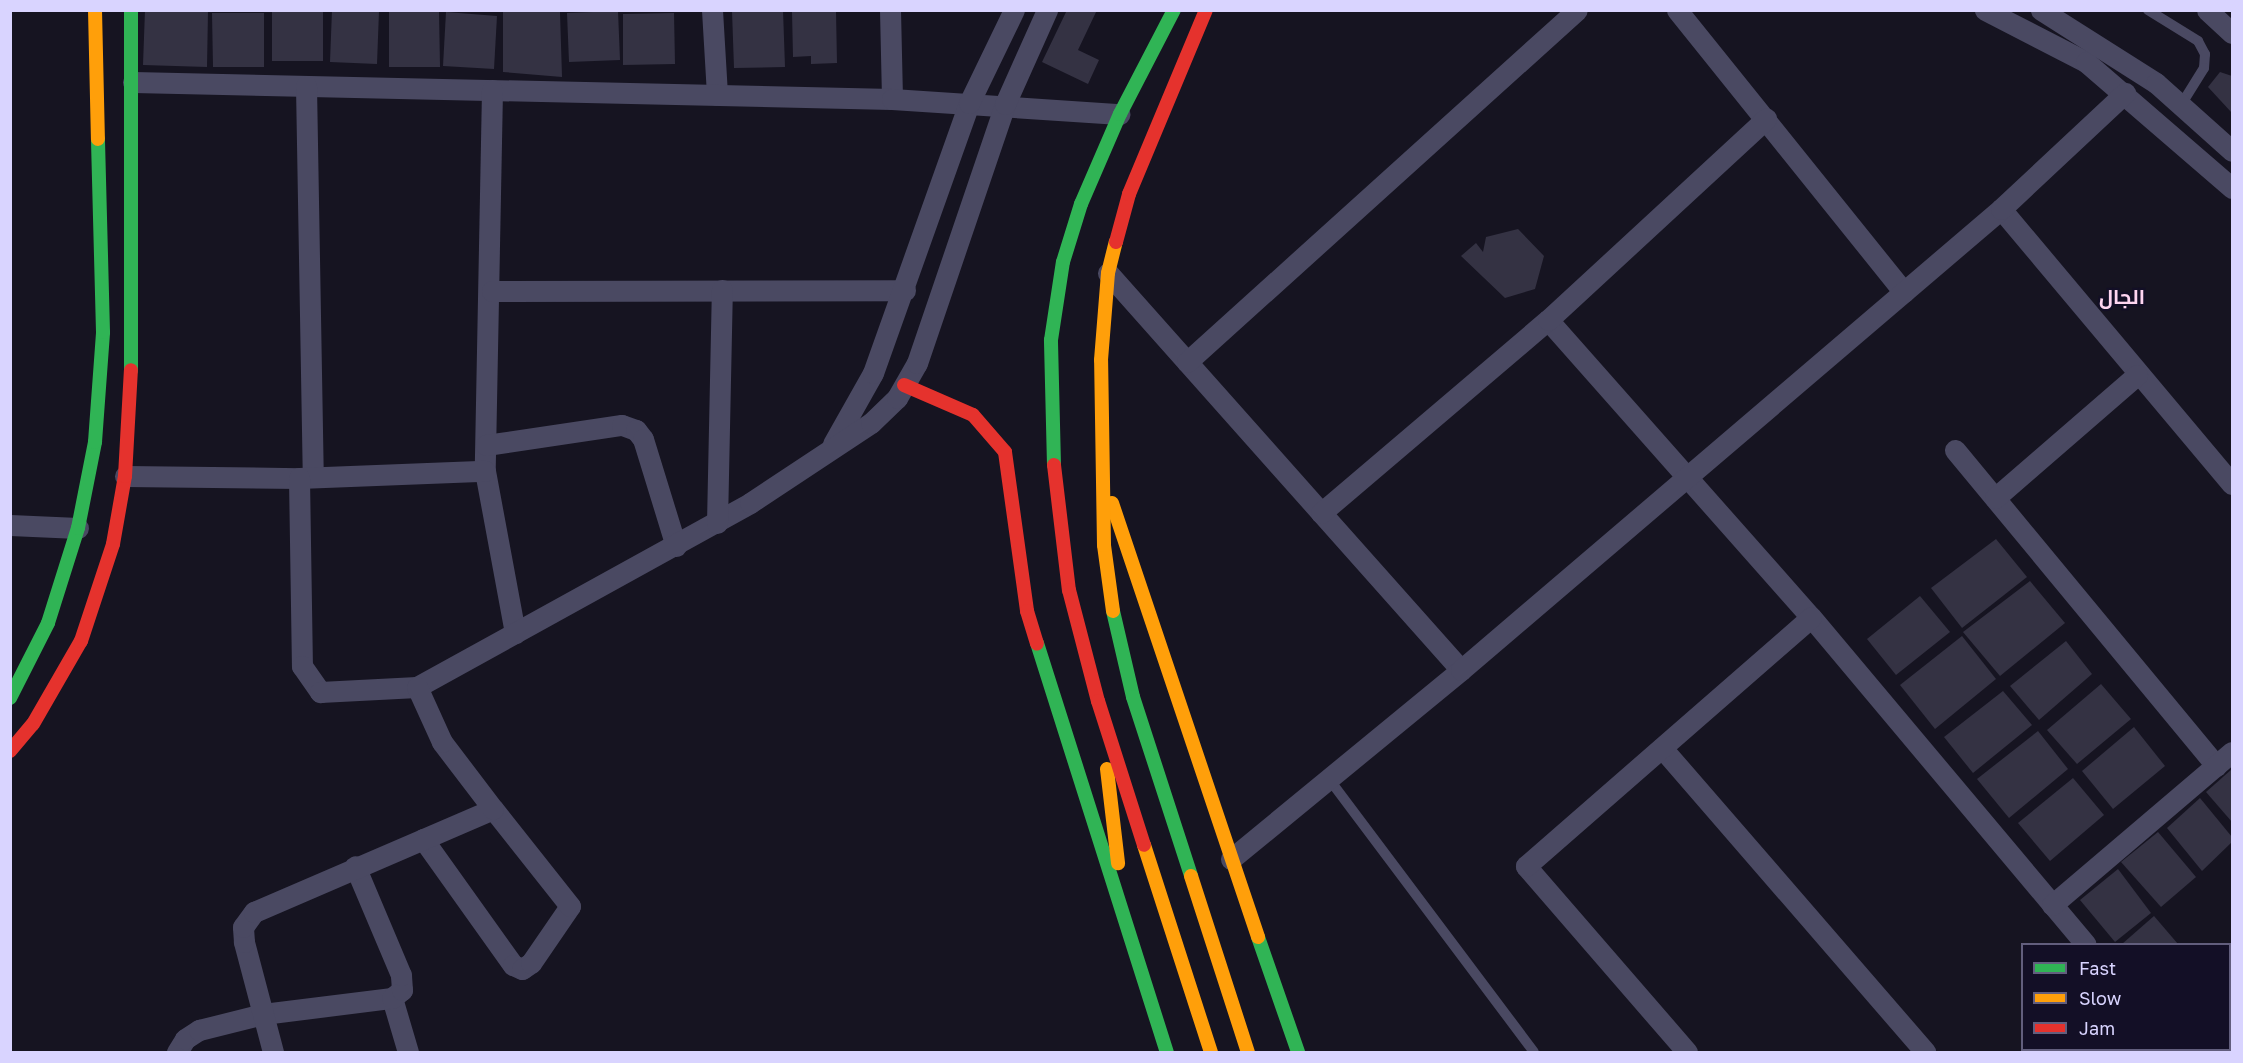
<!DOCTYPE html>
<html>
<head>
<meta charset="utf-8">
<style>
	body { margin:0 }
	#map { position:relative; width:2243px; height:1063px; overflow:hidden; background:#161421; font-family:"Golos Text",Cairo,sans-serif }
	div>[style] { position:absolute }
	[style*='--x'] { left:calc(var(--x)*1px); top:calc(var(--y)*1px); width:calc(var(--w)*1px); rotate:calc(var(--a)*1deg) }
	.building>* { inset:0; background:#343243 }
	.lane>* { height:10px; margin:-5px; padding:0 5px; transform-origin:5px; border-radius:5px; background:#4a4962 }
	.street>* { height:21px; margin:-10.5px; padding:0 10.5px; transform-origin:10.5px; border-radius:10.5px; background:#4a4962 }
	.fast>* { height:14px; margin:-7px; padding:0 7px; transform-origin:7px; border-radius:7px; background:#30b455 }
	.slow>* { height:14px; margin:-7px; padding:0 7px; transform-origin:7px; border-radius:7px; background:#ff9f0a }
	.jam>* { height:14px; margin:-7px; padding:0 7px; transform-origin:7px; border-radius:7px; background:#e5322d }
	span { translate:-50% -50%; white-space:nowrap; text-align:center; line-height:1.15; -webkit-text-stroke:4.5px #130f26; paint-order:stroke }
	.neighbourhood-label { font-size:20px; color:#ffd6f0; font-weight:700 }
	.frame { position:absolute; inset:0; border:12px solid #d9d4ff; pointer-events:none }
	.legend { position:absolute; left:2021px; top:943px; width:210px; height:108px; box-sizing:border-box; background:#130f26; border:2px solid #625e7d; margin:0; padding:8px 10px; list-style:none; font-size:18px; color:#d9d4ff }
	.legend li { display:flex; align-items:center; gap:12px; height:30px }
	.legend b { width:30px; border:2px solid #625e7d }
</style>
</head>
<body>
<div id="map">
	<div class="building">
		<i style="clip-path:polygon(145px 10px,208px 11px,207px 67px,143px 65px)"></i>
		<i style="clip-path:polygon(272px 10px,323px 11px,323px 61px,272px 61px)"></i>
		<i style="clip-path:polygon(332px 10px,379px 11px,377px 64px,330px 62px)"></i>
		<i style="clip-path:polygon(783px 10px,785px 67px,734px 68px,732px 11px)"></i>
		<i style="clip-path:polygon(1067px 10px,1097px 10px,1078px 50px,1099px 60px,1088px 84px,1042px 62px)"></i>
		<i style="clip-path:polygon(618px 11px,620px 60px,569px 62px,567px 13px)"></i>
		<i style="clip-path:polygon(836px 11px,837px 63px,811px 64px,811px 56px,793px 57px,792px 12px)"></i>
		<i style="clip-path:polygon(389px 12px,439px 12px,440px 67px,389px 67px)"></i>
		<i style="clip-path:polygon(446px 12px,497px 16px,494px 69px,443px 66px)"></i>
		<i style="clip-path:polygon(503px 12px,560px 12px,562px 77px,503px 72px)"></i>
		<i style="clip-path:polygon(212px 13px,264px 13px,264px 67px,213px 67px)"></i>
		<i style="clip-path:polygon(674px 13px,675px 64px,623px 65px,623px 14px)"></i>
		<i style="clip-path:polygon(2220px 72px,2232px 76px,2232px 113px,2208px 87px)"></i>
		<i style="clip-path:polygon(1518px 229px,1544px 256px,1535px 289px,1505px 298px,1461px 256px,1476px 243px,1483px 252px,1486px 237px)"></i>
		<i style="clip-path:polygon(1996px 539px,2027px 577px,1962px 628px,1931px 588px)"></i>
		<i style="clip-path:polygon(2030px 581px,2065px 623px,2000px 676px,1963px 632px)"></i>
		<i style="clip-path:polygon(1920px 596px,1950px 632px,1896px 675px,1867px 639px)"></i>
		<i style="clip-path:polygon(1962px 636px,1996px 679px,1935px 729px,1900px 685px)"></i>
		<i style="clip-path:polygon(2066px 641px,2092px 674px,2039px 720px,2010px 686px)"></i>
		<i style="clip-path:polygon(2101px 684px,2131px 719px,2077px 764px,2047px 730px)"></i>
		<i style="clip-path:polygon(2003px 691px,2032px 725px,1973px 773px,1944px 737px)"></i>
		<i style="clip-path:polygon(2134px 727px,2165px 766px,2113px 809px,2082px 771px)"></i>
		<i style="clip-path:polygon(2038px 731px,2068px 769px,2009px 818px,1977px 779px)"></i>
		<i style="clip-path:polygon(2232px 769px,2232px 822px,2206px 792px)"></i>
		<i style="clip-path:polygon(2073px 778px,2104px 815px,2050px 861px,2018px 823px)"></i>
		<i style="clip-path:polygon(2200px 798px,2232px 837px,2232px 842px,2202px 871px,2167px 828px)"></i>
		<i style="clip-path:polygon(2158px 832px,2196px 877px,2161px 907px,2121px 862px)"></i>
		<i style="clip-path:polygon(2118px 869px,2151px 913px,2115px 942px,2080px 900px)"></i>
		<i style="clip-path:polygon(2154px 916px,2178px 944px,2122px 944px)"></i>
	</div>
	<div class="lane">
		<i style="--x:2148;--y:10;--w:59;--a:31.8"></i>
		<i style="--x:2198;--y:41;--w:15;--a:62"></i>
		<i style="--x:2205;--y:54;--w:14;--a:94"></i>
		<i style="--x:2204;--y:68;--w:44;--a:121.9"></i>
		<i style="--x:1329;--y:779;--w:341;--a:53.1"></i>
	</div>
	<div class="street">
		<i style="--x:712;--y:10;--w:85;--a:86.6"></i>
		<i style="--x:890;--y:10;--w:89;--a:88.7"></i>
		<i style="--x:1677;--y:10;--w:362;--a:51.2"></i>
		<i style="--x:1985;--y:10;--w:114;--a:27.2"></i>
		<i style="--x:2086;--y:62;--w:193;--a:40.8"></i>
		<i style="--x:2041;--y:10;--w:136;--a:32.4"></i>
		<i style="--x:2156;--y:83;--w:102;--a:41.8"></i>
		<i style="--x:2207;--y:10;--w:34;--a:43"></i>
		<i style="--x:133;--y:82;--w:759;--a:1.28"></i>
		<i style="--x:892;--y:99;--w:228;--a:3.8"></i>
		<i style="--x:306;--y:86;--w:391;--a:89"></i>
		<i style="--x:492;--y:90;--w:381;--a:91.1"></i>
		<i style="--x:485;--y:471;--w:165;--a:79.5"></i>
		<i style="--x:2001;--y:209;--w:359;--a:50"></i>
		<i style="--x:1108;--y:273;--w:531;--a:48.36"></i>
		<i style="--x:492;--y:291;--w:413;--a:-0.1"></i>
		<i style="--x:1548;--y:320;--w:397;--a:48.5"></i>
		<i style="--x:1811;--y:617;--w:427;--a:50"></i>
		<i style="--x:1187;--y:362;--w:525;--a:-42.07"></i>
		<i style="--x:833;--y:444;--w:81;--a:-60.6"></i>
		<i style="--x:873;--y:373;--w:287;--a:-70.4"></i>
		<i style="--x:969;--y:103;--w:103;--a:-64.2"></i>
		<i style="--x:486;--y:445;--w:137;--a:-8.4"></i>
		<i style="--x:622;--y:425;--w:15;--a:20"></i>
		<i style="--x:636;--y:430;--w:11;--a:52"></i>
		<i style="--x:643;--y:439;--w:112;--a:72.9"></i>
		<i style="--x:1955;--y:450;--w:410;--a:50.4"></i>
		<i style="--x:125;--y:476;--w:174;--a:0.7"></i>
		<i style="--x:299;--y:478;--w:186;--a:-2.2"></i>
		<i style="--x:299;--y:478;--w:188;--a:89.1"></i>
		<i style="--x:302;--y:666;--w:32;--a:55"></i>
		<i style="--x:320;--y:692;--w:97;--a:-3"></i>
		<i style="--x:417;--y:687;--w:380;--a:-28.9"></i>
		<i style="--x:750;--y:503;--w:145;--a:-33.5"></i>
		<i style="--x:871;--y:423;--w:36;--a:-44"></i>
		<i style="--x:897;--y:398;--w:40;--a:-60.3"></i>
		<i style="--x:917;--y:363;--w:274;--a:-71.2"></i>
		<i style="--x:1005;--y:104;--w:103;--a:-65.9"></i>
		<i style="--x:1995;--y:498;--w:188;--a:-40.9"></i>
		<i style="--x:1321;--y:513;--w:298;--a:-40.4"></i>
		<i style="--x:1548;--y:320;--w:297;--a:-42.7"></i>
		<i style="--x:717;--y:523;--w:233;--a:-88.8"></i>
		<i style="--x:10;--y:525;--w:68;--a:2.5"></i>
		<i style="--x:1662;--y:748;--w:402;--a:49.1"></i>
		<i style="--x:423;--y:839;--w:155;--a:54.5"></i>
		<i style="--x:513;--y:965;--w:10;--a:24"></i>
		<i style="--x:522;--y:969;--w:11;--a:-34"></i>
		<i style="--x:531;--y:963;--w:69;--a:-55.6"></i>
		<i style="--x:570;--y:906;--w:124;--a:-128.4"></i>
		<i style="--x:1231;--y:859;--w:298;--a:-39.4"></i>
		<i style="--x:1461;--y:670;--w:710;--a:-40.49"></i>
		<i style="--x:2001;--y:209;--w:170;--a:-43.1"></i>
		<i style="--x:2052;--y:905;--w:236;--a:-40.4"></i>
		<i style="--x:392;--y:998;--w:56;--a:73.5"></i>
		<i style="--x:2230;--y:1018;--w:4;--a:-56"></i>
		<i style="--x:2173;--y:1050;--w:3;--a:45"></i>
		<i style="--x:177;--y:1052;--w:15;--a:-58"></i>
		<i style="--x:185;--y:1039;--w:17;--a:-33"></i>
		<i style="--x:199;--y:1030;--w:66;--a:-14"></i>
		<i style="--x:263;--y:1014;--w:130;--a:-7.1"></i>
		<i style="--x:392;--y:998;--w:13;--a:-39"></i>
		<i style="--x:402;--y:990;--w:15;--a:-94"></i>
		<i style="--x:401;--y:975;--w:118;--a:-112.9"></i>
		<i style="--x:273;--y:1052;--w:114;--a:-104.8"></i>
		<i style="--x:244;--y:942;--w:15;--a:-94"></i>
		<i style="--x:243;--y:927;--w:19;--a:-54"></i>
		<i style="--x:254;--y:912;--w:260;--a:-23.3"></i>
		<i style="--x:493;--y:809;--w:84;--a:-127.3"></i>
		<i style="--x:442;--y:742;--w:60;--a:-114.4"></i>
		<i style="--x:1687;--y:1052;--w:246;--a:-130.9"></i>
		<i style="--x:1526;--y:866;--w:378;--a:-41.1"></i>
		<i style="--x:2197;--y:1052;--w:4;--a:-34"></i>
	</div>
	<div class="fast">
		<i style="--x:131;--y:370;--w:360;--a:-90"></i>
		<i style="--x:1054;--y:465;--w:125;--a:-91.4"></i>
		<i style="--x:1051;--y:340;--w:79;--a:-81.3"></i>
		<i style="--x:1063;--y:262;--w:61;--a:-72.8"></i>
		<i style="--x:1081;--y:204;--w:98;--a:-66.6"></i>
		<i style="--x:1120;--y:114;--w:117;--a:-62.6"></i>
		<i style="--x:1113;--y:611;--w:88;--a:76.9"></i>
		<i style="--x:1133;--y:697;--w:188;--a:72"></i>
		<i style="--x:1037;--y:643;--w:429;--a:72.4"></i>
		<i style="--x:10;--y:698;--w:84;--a:-63.1"></i>
		<i style="--x:48;--y:623;--w:100;--a:-72.5"></i>
		<i style="--x:78;--y:528;--w:88;--a:-78.8"></i>
		<i style="--x:95;--y:442;--w:110;--a:-85.8"></i>
		<i style="--x:103;--y:332;--w:193;--a:-91.5"></i>
		<i style="--x:1258;--y:937;--w:122;--a:70.8"></i>
	</div>
	<div class="slow">
		<i style="--x:95;--y:10;--w:129;--a:88.7"></i>
		<i style="--x:1112;--y:503;--w:458;--a:71.4"></i>
		<i style="--x:1113;--y:611;--w:67;--a:-97.8"></i>
		<i style="--x:1104;--y:545;--w:185;--a:-90.9"></i>
		<i style="--x:1101;--y:360;--w:87;--a:-85.4"></i>
		<i style="--x:1108;--y:273;--w:32;--a:-76"></i>
		<i style="--x:1107;--y:769;--w:95;--a:83.3"></i>
		<i style="--x:1144;--y:845;--w:218;--a:72.1"></i>
		<i style="--x:1191;--y:876;--w:185;--a:72.1"></i>
	</div>
	<div class="jam">
		<i style="--x:1116;--y:242;--w:50;--a:-74.8"></i>
		<i style="--x:1129;--y:194;--w:199;--a:-67.3"></i>
		<i style="--x:904;--y:385;--w:75;--a:23.5"></i>
		<i style="--x:973;--y:415;--w:49;--a:49.1"></i>
		<i style="--x:1005;--y:452;--w:161;--a:82.1"></i>
		<i style="--x:1027;--y:611;--w:34;--a:73"></i>
		<i style="--x:1054;--y:465;--w:126;--a:83.2"></i>
		<i style="--x:1069;--y:590;--w:115;--a:75.4"></i>
		<i style="--x:1098;--y:701;--w:151;--a:72.3"></i>
		<i style="--x:10;--y:751;--w:35;--a:-50"></i>
		<i style="--x:33;--y:724;--w:96;--a:-60"></i>
		<i style="--x:81;--y:641;--w:102;--a:-71.7"></i>
		<i style="--x:113;--y:544;--w:69;--a:-80"></i>
		<i style="--x:125;--y:476;--w:106;--a:-86.8"></i>
	</div>
	<div class="neighbourhood-label">
		<span style="left:2122px;top:296px">الجال</span>
	</div>
	<div class="frame"></div>
	<ul class="legend">
	<li><b style="height:8px;background:#30b455"></b>Fast</li>
	<li><b style="height:8px;background:#ff9f0a"></b>Slow</li>
	<li><b style="height:8px;background:#e5322d"></b>Jam</li>
	</ul>
</div>
</body>
</html>
